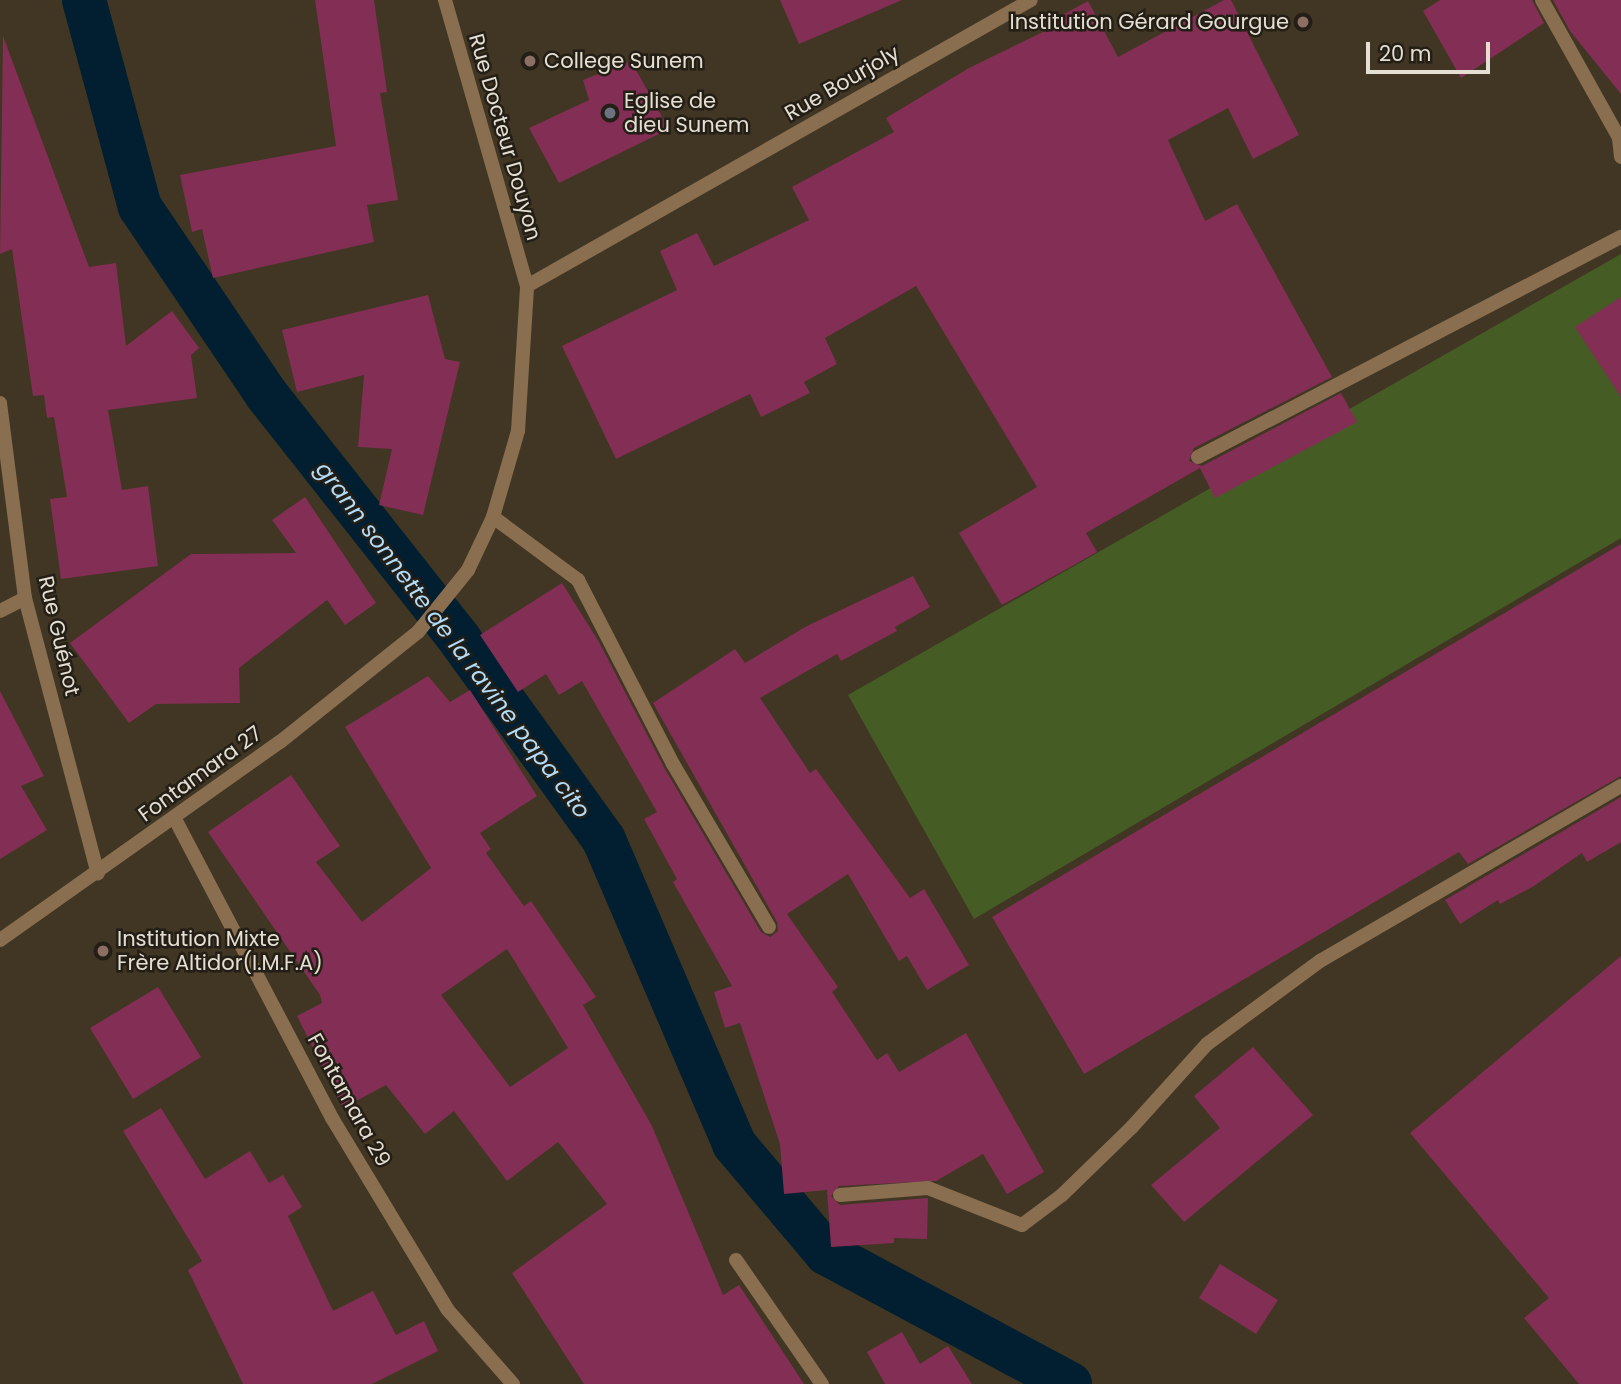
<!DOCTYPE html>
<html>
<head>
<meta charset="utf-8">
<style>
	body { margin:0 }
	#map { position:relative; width:1621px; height:1384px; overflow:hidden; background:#403623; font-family:Poppins,sans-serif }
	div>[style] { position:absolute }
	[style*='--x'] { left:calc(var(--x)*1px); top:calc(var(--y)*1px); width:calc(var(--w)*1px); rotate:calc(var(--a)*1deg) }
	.green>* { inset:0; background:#465c25 }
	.canal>* { height:44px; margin:-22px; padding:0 22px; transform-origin:22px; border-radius:22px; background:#011f30 }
	.building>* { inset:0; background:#832e54 }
	.street>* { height:14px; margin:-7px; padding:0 7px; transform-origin:7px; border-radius:7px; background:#896e50 }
	.dots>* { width:19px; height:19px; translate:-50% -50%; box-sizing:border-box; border:4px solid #231e16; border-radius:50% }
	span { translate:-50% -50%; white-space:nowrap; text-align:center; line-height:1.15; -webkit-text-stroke:5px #231e16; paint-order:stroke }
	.poi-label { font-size:21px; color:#e5dfd3 }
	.right { translate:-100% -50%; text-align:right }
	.left { translate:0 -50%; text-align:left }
	.street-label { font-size:21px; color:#e5dfd3 }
	.water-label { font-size:23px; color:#b2ddfb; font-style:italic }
	.scale { position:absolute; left:1366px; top:42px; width:124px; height:32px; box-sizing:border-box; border:4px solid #e5dfd3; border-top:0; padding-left:9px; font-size:21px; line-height:24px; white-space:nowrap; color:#e5dfd3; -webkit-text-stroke:5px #231e16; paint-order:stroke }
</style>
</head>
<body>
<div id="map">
	<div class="green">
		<i style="clip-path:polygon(1621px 254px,1621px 538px,974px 919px,848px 695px)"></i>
	</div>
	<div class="canal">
		<i style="--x:84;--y:0;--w:214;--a:74.9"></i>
		<i style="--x:140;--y:207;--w:225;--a:56"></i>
		<i style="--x:266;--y:394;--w:313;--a:51.7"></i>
		<i style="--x:460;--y:640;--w:246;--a:54.2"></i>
		<i style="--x:604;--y:840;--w:331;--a:66.8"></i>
		<i style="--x:734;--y:1144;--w:143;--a:49.8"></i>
		<i style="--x:826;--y:1253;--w:277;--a:28.2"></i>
	</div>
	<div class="building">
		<i style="clip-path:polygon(315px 0,374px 0,387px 92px,380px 93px,398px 200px,367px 205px,374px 242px,213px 278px,202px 229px,192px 232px,180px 175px,336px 146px)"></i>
		<i style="clip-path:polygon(780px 0,902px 0,799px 44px)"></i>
		<i style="clip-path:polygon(1224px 0,1231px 0,1299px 135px,1253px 159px,1228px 108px,1168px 140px,1205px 221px,1237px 204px,1332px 377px,1194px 448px,1189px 461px,1202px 466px,1341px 393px,1357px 422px,1215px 498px,1200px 468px,1086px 533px,1097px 552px,1002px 605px,959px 533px,1037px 487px,916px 286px,825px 338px,837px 364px,804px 382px,810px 393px,761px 417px,750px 394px,616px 459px,562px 346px,677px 290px,660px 251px,697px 233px,714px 266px,809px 220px,792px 187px,894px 132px,886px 118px,969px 68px,1049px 29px,1046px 24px,1088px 1px,1118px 57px)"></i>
		<i style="clip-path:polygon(1440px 0,1532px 0,1544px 23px,1461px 78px,1423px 11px)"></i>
		<i style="clip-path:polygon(1553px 0,1621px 0,1621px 94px,1570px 31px)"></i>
		<i style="clip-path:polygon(3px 36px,89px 267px,116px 263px,126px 346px,172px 311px,199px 348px,191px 355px,197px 398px,108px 410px,122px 490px,148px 486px,158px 566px,61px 579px,50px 499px,67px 497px,54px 417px,47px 418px,44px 395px,33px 396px,12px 249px,0 254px)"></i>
		<i style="clip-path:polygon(631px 61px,669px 129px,559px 183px,529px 128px,589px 100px,583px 80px)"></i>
		<i style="clip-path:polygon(428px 295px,445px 359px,460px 362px,423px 515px,379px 505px,392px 449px,358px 447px,364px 375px,297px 392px,282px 330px)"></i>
		<i style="clip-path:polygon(1621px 297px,1621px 397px,1575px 327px)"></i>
		<i style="clip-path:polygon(305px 497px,376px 603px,345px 625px,327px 600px,239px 668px,240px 703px,156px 704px,129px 723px,70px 643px,191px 554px,296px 553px,272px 520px)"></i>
		<i style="clip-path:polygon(1621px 544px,1621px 776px,1468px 864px,1459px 852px,1084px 1074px,992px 917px)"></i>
		<i style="clip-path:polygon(913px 576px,930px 607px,895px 627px,897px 631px,841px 661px,837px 654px,760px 698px,810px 773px,816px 769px,910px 898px,924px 889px,969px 965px,927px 990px,907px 956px,899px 961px,848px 874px,787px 914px,838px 987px,832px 992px,877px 1060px,887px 1053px,899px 1072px,966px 1033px,1044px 1172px,1007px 1194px,983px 1154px,936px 1181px,839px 1186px,831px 1196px,840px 1205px,928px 1198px,927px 1239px,894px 1238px,894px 1243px,831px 1247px,827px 1190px,784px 1194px,780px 1144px,740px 1023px,725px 1028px,714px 992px,732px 986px,673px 882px,677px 879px,644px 819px,657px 812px,582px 681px,559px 695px,546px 674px,518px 692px,480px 635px,562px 583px,599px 642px,665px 769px,761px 932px,770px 937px,778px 931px,777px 922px,653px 703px,735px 649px,745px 663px,807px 626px)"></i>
		<i style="clip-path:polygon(evenodd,428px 676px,450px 702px,470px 690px,537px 796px,480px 833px,491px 849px,486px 853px,524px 906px,531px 901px,596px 997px,583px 1005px,652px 1126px,723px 1295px,739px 1285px,804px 1384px,584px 1384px,512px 1273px,607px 1204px,558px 1142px,507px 1181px,454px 1111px,425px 1134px,386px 1085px,343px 1108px,297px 1016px,322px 1003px,320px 995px,208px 832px,291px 775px,340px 846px,316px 862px,362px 922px,431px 868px,345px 727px,428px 676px,507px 949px,568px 1048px,510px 1087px,441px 995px,507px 949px)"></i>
		<i style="clip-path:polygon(0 691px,44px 776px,21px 786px,47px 830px,0 859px)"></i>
		<i style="clip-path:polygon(1621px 797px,1621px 842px,1587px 862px,1582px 853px,1534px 886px,1500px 904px,1498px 900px,1460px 924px,1445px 900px)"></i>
		<i style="clip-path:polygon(1621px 956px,1621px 1384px,1579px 1384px,1524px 1318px,1549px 1298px,1410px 1133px)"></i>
		<i style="clip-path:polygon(158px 987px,201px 1057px,133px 1099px,90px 1028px)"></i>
		<i style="clip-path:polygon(1253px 1047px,1313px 1115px,1184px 1222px,1151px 1185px,1220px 1128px,1194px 1096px)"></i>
		<i style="clip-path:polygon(161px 1108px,205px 1179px,250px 1151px,269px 1183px,283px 1175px,302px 1207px,288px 1216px,333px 1311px,373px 1291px,396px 1335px,424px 1321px,438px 1351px,372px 1384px,243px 1384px,188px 1270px,202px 1261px,123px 1131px)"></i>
		<i style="clip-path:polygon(1220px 1264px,1278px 1300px,1256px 1334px,1199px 1298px)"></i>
		<i style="clip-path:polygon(902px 1332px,920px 1364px,948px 1346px,972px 1384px,885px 1384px,867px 1352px)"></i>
	</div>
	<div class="street">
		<i style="--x:1542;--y:0;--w:158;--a:60.8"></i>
		<i style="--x:1619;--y:138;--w:19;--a:84"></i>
		<i style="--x:527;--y:286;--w:579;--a:-29.57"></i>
		<i style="--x:0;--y:403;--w:197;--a:82.7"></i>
		<i style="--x:25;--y:598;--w:285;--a:75.2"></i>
		<i style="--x:1198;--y:457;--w:477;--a:-27.5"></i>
		<i style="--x:493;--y:517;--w:106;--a:36.5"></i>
		<i style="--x:578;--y:580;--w:207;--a:62.7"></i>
		<i style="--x:673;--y:764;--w:189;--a:59.5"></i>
		<i style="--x:0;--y:611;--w:28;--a:-27"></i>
		<i style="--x:175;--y:819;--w:338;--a:62.3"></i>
		<i style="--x:332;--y:1118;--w:223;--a:58.9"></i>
		<i style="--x:447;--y:1309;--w:100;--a:48.7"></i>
		<i style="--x:0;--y:940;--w:343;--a:-35.3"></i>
		<i style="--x:280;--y:742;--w:176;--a:-38.6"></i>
		<i style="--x:418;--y:632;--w:80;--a:-51.1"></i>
		<i style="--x:468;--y:570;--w:59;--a:-64.7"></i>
		<i style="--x:493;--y:517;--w:90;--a:-73.8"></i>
		<i style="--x:518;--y:431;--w:145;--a:-86.4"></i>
		<i style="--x:527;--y:286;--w:298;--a:-106"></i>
		<i style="--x:840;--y:1195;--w:88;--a:-4.5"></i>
		<i style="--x:928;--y:1188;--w:101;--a:21.5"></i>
		<i style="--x:1022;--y:1225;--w:50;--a:-36.9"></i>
		<i style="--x:1062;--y:1195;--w:98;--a:-44.2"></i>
		<i style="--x:1132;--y:1127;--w:112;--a:-47.9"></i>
		<i style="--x:1207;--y:1044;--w:140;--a:-36.3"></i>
		<i style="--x:1320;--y:961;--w:348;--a:-30.2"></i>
		<i style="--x:736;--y:1260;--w:151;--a:55.3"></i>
	</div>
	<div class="dots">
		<i style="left:1303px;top:22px;background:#8d6e63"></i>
		<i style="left:530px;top:61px;background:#8d6e63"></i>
		<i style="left:610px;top:113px;background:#6b7280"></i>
		<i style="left:103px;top:951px;background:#8d6e63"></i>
	</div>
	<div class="poi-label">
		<span class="right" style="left:1289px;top:22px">Institution Gérard Gourgue</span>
		<span class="left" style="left:544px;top:61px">College Sunem</span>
		<span class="left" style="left:624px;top:113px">Eglise de<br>dieu Sunem</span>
		<span class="left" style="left:117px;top:951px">Institution Mixte<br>Frère Altidor(I.M.F.A)</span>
	</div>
	<div class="street-label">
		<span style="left:842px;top:83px;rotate:-30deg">Rue Bourjoly</span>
		<span style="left:505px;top:137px;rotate:74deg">Rue Docteur Douyon</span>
		<span style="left:59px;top:636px;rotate:77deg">Rue Guénot</span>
		<span style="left:200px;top:774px;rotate:-36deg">Fontamara 27</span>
		<span style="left:349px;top:1100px;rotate:61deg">Fontamara 29</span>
	</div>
	<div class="water-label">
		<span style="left:453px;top:640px;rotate:53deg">grann sonnette de la ravine papa cito</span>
	</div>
	<div class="scale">20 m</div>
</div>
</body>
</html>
